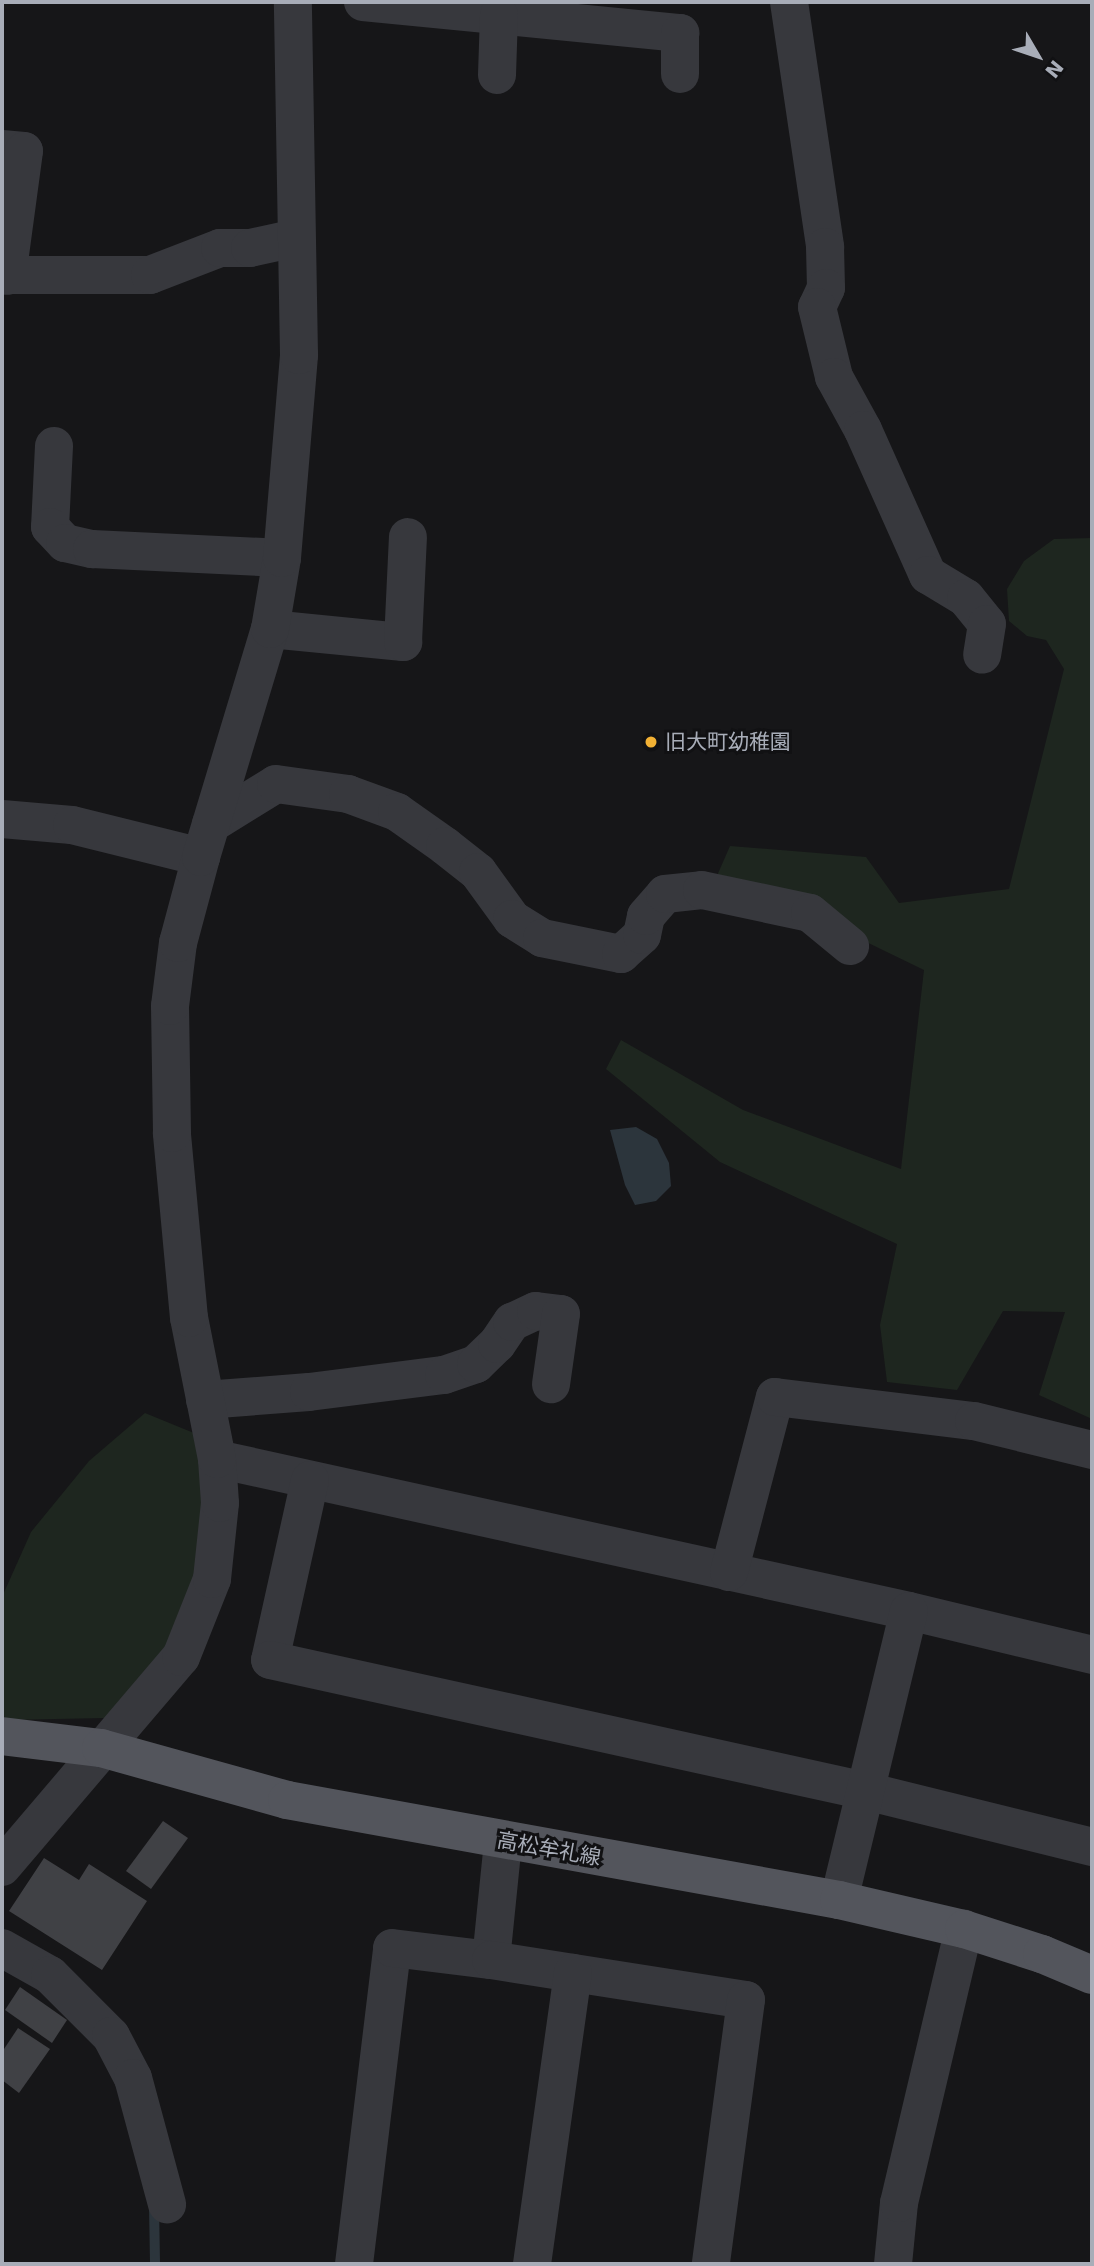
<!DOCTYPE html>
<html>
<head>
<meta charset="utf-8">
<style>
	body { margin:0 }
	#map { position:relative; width:1094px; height:2266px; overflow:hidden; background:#161618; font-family:"DejaVu Sans","Noto Sans JP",sans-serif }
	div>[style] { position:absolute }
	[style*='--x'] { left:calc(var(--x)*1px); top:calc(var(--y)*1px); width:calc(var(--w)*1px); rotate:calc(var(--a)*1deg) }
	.green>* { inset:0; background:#1e261f }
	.water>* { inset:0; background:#2c353c }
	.stream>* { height:10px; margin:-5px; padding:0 5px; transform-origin:5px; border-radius:5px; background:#2c353c }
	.building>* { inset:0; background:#404145 }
	.minor>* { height:38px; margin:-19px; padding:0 19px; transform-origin:19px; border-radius:19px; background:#37383d }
	.major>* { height:38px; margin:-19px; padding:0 19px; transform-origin:19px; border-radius:19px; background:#53555c }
	.dots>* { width:19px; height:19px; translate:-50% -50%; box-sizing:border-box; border:4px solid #111113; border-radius:50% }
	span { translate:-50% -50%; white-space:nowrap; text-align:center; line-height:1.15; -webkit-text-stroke:6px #111113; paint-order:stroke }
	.poi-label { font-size:21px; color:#a8adb8 }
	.left { translate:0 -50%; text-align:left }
	.street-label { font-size:21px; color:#a8adb8 }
	.frame { position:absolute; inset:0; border:4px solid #a8adb8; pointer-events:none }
	.north { position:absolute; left:1003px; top:21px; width:70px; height:70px; -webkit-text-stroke:5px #111113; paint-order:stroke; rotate:129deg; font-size:19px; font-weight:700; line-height:28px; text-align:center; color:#a8adb8 }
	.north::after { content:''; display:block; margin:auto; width:24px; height:32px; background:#a8adb8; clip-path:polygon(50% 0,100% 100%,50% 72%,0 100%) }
</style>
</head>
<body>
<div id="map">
	<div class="green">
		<i style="clip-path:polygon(1092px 538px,1092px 1419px,1039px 1395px,1065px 1312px,1003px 1311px,957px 1390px,887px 1382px,880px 1325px,897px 1244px,720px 1162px,606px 1069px,621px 1040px,743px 1110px,901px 1169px,924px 970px,856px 937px,716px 878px,730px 846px,866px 857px,899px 903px,1009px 889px,1064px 669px,1046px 640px,1027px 636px,1009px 621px,1007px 589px,1024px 561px,1054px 539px)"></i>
		<i style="clip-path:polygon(145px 1413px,206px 1438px,205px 1582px,171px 1655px,105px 1718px,6px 1720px,2px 1713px,2px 1597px,31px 1532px,89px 1461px)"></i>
	</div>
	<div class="water">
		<i style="clip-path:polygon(636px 1127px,657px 1139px,669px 1163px,671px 1186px,656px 1201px,635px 1205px,625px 1185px,610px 1130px)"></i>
	</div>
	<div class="stream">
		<i style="--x:154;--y:2205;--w:59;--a:89"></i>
	</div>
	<div class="building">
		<i style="clip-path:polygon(163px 1821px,188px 1838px,151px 1889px,126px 1871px)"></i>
		<i style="clip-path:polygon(44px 1858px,79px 1880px,89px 1864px,147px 1901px,102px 1970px,9px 1911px)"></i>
		<i style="clip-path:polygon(20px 1987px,67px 2020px,52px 2043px,5px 2010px)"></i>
		<i style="clip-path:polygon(18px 2028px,50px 2049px,19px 2093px,2px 2080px,2px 2052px)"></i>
	</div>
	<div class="minor">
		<i style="--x:363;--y:2;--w:319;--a:5.6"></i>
		<i style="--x:680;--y:33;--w:41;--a:90"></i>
		<i style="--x:789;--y:2;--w:248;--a:81.6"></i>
		<i style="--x:825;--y:247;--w:41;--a:88.6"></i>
		<i style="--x:826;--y:288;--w:21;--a:115"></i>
		<i style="--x:817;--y:307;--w:72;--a:76.3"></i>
		<i style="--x:834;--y:377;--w:60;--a:61.3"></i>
		<i style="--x:863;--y:430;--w:159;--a:65.9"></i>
		<i style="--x:928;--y:575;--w:44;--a:31.2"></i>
		<i style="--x:966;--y:598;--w:33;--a:51"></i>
		<i style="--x:987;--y:624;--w:31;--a:99"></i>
		<i style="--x:497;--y:75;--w:60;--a:-88.1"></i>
		<i style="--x:2;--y:149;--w:22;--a:5"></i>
		<i style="--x:24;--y:151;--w:126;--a:97.7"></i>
		<i style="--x:2;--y:275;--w:148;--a:0"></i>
		<i style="--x:150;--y:275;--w:75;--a:-21.1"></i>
		<i style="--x:220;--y:248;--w:30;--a:0"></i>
		<i style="--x:250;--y:248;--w:47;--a:-12.3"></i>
		<i style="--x:54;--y:446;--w:81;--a:92.8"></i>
		<i style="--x:50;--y:527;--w:22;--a:47"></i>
		<i style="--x:65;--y:543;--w:28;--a:13"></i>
		<i style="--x:92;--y:549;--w:190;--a:2.7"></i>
		<i style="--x:270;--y:629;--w:134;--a:5.6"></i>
		<i style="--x:403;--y:642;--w:105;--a:-87.3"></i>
		<i style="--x:2;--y:819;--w:70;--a:4.9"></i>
		<i style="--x:72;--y:825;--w:133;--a:13.9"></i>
		<i style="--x:211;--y:824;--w:76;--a:-31.6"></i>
		<i style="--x:276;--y:784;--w:73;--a:7.9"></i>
		<i style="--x:348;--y:794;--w:52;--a:20.2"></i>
		<i style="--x:397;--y:812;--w:59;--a:35.3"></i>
		<i style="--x:445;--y:846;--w:42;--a:38.2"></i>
		<i style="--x:478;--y:872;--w:58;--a:54.1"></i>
		<i style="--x:512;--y:919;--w:36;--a:32"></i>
		<i style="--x:542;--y:938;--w:81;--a:11.4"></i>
		<i style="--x:621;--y:954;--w:28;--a:-42"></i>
		<i style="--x:642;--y:935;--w:19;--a:-78"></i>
		<i style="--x:646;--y:916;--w:29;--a:-49"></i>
		<i style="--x:665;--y:894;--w:37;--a:-6"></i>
		<i style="--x:702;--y:890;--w:110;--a:12"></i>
		<i style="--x:810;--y:913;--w:52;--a:39.5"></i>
		<i style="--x:205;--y:1400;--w:104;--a:-4.4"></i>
		<i style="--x:309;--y:1392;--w:136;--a:-7.2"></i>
		<i style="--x:444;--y:1375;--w:34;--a:-19"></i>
		<i style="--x:476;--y:1364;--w:29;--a:-44"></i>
		<i style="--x:497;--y:1344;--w:27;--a:-56"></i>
		<i style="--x:512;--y:1322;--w:26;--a:-25"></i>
		<i style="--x:536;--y:1311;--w:25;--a:7"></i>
		<i style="--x:561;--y:1314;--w:71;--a:98.1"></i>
		<i style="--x:217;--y:1459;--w:708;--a:12.39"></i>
		<i style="--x:909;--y:1611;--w:188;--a:13.5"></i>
		<i style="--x:310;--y:1480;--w:184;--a:102.5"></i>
		<i style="--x:270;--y:1660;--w:610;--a:12.4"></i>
		<i style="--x:866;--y:1791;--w:233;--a:13.9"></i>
		<i style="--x:729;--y:1572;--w:181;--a:-75.3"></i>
		<i style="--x:775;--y:1397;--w:200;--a:6.9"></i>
		<i style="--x:974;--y:1421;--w:122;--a:13.8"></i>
		<i style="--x:2;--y:1867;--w:276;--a:-49.6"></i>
		<i style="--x:181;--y:1657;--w:84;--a:-68.3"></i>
		<i style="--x:212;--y:1579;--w:76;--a:-84"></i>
		<i style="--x:220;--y:1503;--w:44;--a:-93.9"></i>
		<i style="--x:217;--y:1459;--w:144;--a:-101.2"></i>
		<i style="--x:189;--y:1318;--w:186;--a:-95.3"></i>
		<i style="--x:172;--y:1133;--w:127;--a:-90.9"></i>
		<i style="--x:170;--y:1006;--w:64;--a:-82.8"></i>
		<i style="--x:178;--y:943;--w:89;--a:-75"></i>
		<i style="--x:201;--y:857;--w:238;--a:-73.2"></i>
		<i style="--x:270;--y:629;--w:72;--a:-80.4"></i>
		<i style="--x:282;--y:558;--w:204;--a:-85.2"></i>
		<i style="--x:299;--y:355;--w:353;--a:-91"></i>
		<i style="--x:839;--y:1900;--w:297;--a:-76.4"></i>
		<i style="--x:2;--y:1948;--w:55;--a:29.4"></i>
		<i style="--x:50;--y:1975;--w:86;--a:45"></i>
		<i style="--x:111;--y:2036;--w:47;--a:62.4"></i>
		<i style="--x:133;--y:2078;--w:131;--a:74.9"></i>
		<i style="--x:491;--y:1960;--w:120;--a:-84.2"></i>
		<i style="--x:354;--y:2264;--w:318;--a:-83.1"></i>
		<i style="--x:392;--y:1948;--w:100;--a:6.9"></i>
		<i style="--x:491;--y:1960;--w:258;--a:8.9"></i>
		<i style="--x:746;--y:2000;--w:266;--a:97.6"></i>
		<i style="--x:532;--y:2264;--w:294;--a:-82"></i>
		<i style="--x:893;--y:2264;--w:61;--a:-84.4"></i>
		<i style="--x:899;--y:2203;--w:282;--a:-76.7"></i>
	</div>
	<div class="major">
		<i style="--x:2;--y:1736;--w:100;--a:6.9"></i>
		<i style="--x:101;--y:1748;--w:193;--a:15.6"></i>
		<i style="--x:287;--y:1800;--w:561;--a:10.27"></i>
		<i style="--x:839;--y:1900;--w:128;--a:13.1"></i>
		<i style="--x:964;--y:1929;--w:82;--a:17.8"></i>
		<i style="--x:1042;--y:1954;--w:54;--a:22.8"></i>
	</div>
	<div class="dots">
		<i style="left:651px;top:742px;background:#f2b134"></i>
	</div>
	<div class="poi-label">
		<span class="left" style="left:665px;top:742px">旧大町幼稚園</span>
	</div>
	<div class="street-label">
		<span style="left:549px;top:1849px;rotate:10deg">高松牟礼線</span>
	</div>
	<div class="frame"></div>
	<div class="north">N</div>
</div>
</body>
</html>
